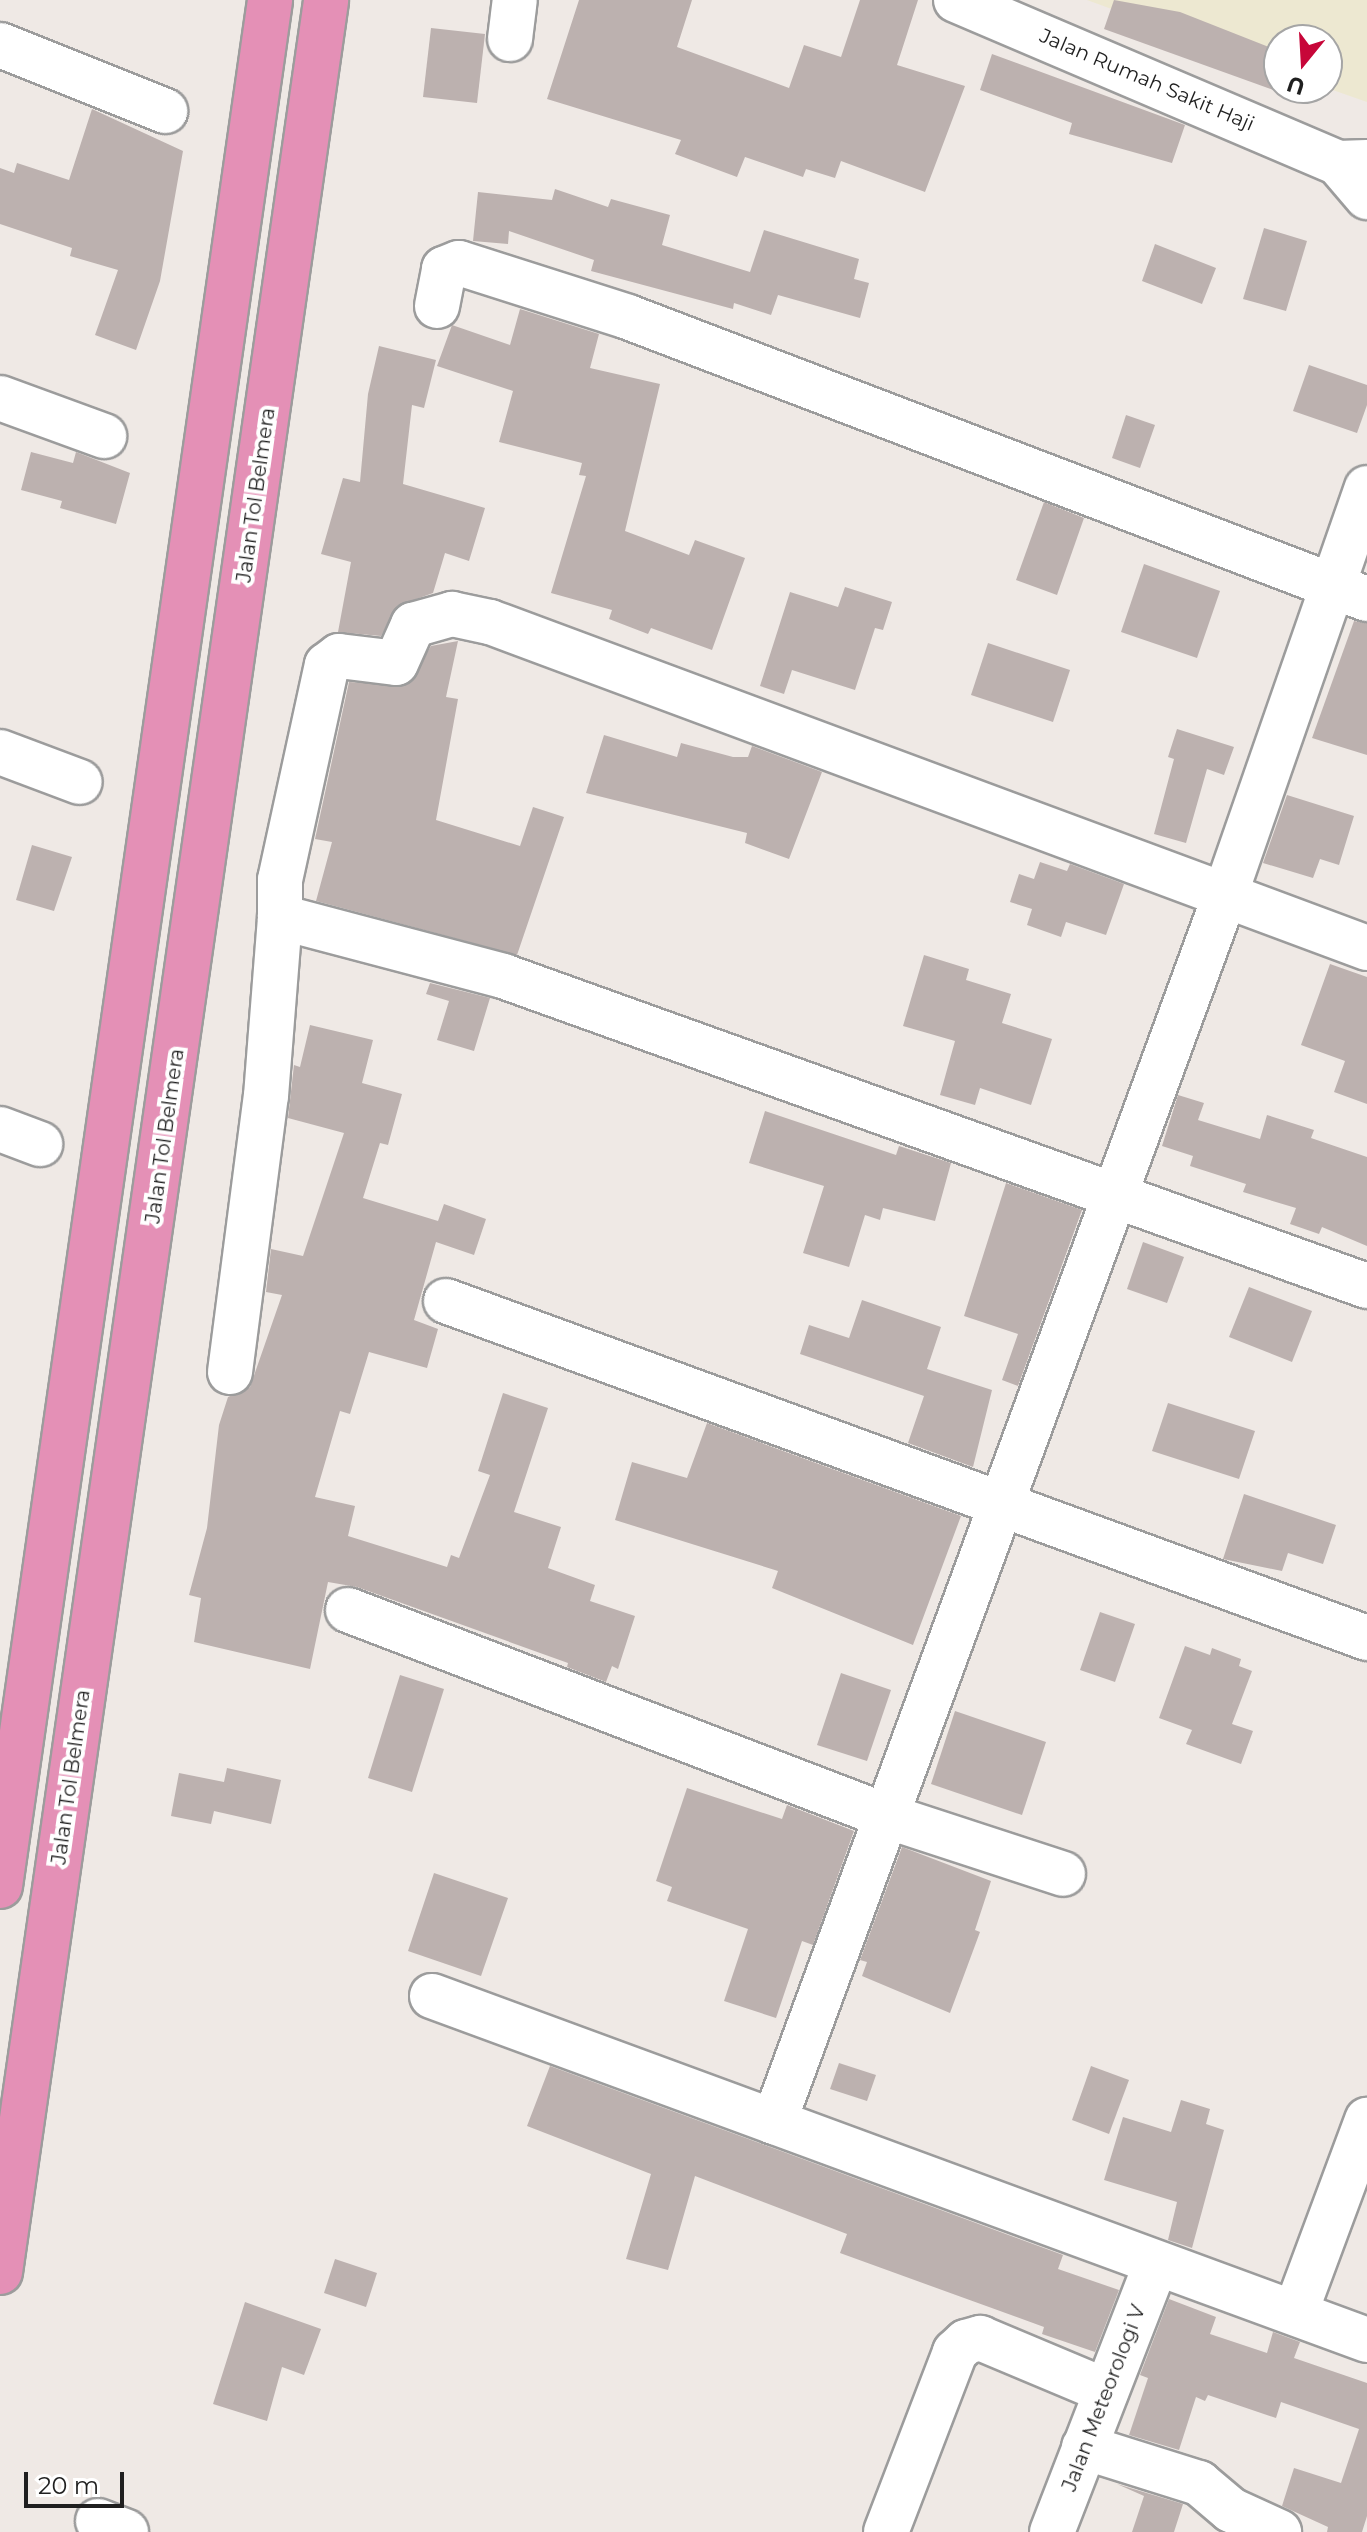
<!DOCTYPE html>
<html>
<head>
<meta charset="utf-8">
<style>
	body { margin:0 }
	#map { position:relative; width:1367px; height:2532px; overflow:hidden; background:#efe9e5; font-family:Montserrat,sans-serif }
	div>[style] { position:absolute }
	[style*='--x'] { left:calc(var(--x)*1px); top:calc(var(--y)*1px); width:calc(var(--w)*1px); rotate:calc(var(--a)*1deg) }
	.farmland>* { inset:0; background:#ede8d1 }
	.building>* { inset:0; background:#bcb1af }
	.roads { filter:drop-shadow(2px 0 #9c9c9c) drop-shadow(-2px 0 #9c9c9c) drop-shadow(0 2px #9c9c9c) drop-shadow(0 -2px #9c9c9c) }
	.minor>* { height:44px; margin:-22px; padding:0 22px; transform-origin:22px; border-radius:22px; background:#fff }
	.highway>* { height:44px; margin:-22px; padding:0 22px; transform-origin:22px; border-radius:22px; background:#e490b6 }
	span { translate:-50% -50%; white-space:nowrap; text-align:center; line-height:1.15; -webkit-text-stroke:8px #fff; paint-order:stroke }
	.street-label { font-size:20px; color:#1f1f1f }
	.north { position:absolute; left:1263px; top:24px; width:80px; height:80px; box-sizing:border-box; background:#fff; border:2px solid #a5a5a5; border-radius:50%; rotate:198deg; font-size:22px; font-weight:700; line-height:32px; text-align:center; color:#1f1f1f }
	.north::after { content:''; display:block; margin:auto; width:28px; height:36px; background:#c70639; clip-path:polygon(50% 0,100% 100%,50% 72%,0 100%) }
	.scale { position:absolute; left:24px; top:2472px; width:100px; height:36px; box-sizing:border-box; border:4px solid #1f1f1f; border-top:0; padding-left:10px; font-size:24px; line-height:28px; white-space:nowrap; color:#1f1f1f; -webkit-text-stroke:6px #fff; paint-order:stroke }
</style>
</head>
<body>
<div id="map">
	<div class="farmland">
		<i style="clip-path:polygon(1087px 0,1367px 0,1367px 102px,1327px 88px,1327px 40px,1279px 40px,1279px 70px)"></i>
	</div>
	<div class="building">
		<i style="clip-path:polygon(579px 0,692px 0,677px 47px,789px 88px,804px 45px,841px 57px,860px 0,918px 0,897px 65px,965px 86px,925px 192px,841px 161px,835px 178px,806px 169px,803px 177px,745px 157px,737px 177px,675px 154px,681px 140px,547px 99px)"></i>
		<i style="clip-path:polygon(1114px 0,1180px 12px,1279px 51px,1279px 92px,1104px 29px)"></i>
		<i style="clip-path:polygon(431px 28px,485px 34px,477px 103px,423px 97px)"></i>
		<i style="clip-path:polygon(992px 54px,1185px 125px,1172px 163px,1069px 134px,1072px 123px,980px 90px)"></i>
		<i style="clip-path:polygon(92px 109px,183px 151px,160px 281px,136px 350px,95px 335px,118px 270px,70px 256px,72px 248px,0 224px,0 168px,14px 173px,17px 163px,69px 180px)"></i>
		<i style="clip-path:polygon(555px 189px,608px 207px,611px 199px,670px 215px,662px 245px,750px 272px,764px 230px,859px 259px,854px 279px,869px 283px,860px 318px,778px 295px,771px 315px,734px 303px,733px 309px,591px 271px,594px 260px,509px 231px,508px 244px,473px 241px,478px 192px,552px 200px)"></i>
		<i style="clip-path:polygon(1264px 228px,1307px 241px,1286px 311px,1243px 299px)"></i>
		<i style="clip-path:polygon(1155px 244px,1216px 268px,1202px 304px,1142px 281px)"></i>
		<i style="clip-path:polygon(520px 309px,599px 334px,590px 368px,660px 384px,625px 531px,689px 555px,695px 540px,745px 558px,712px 650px,651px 628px,648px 634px,609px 619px,612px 610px,551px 593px,586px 476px,579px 475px,582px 463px,499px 442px,513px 391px,437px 366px,452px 325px,510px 345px)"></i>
		<i style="clip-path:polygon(379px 346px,436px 360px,424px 408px,412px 405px,403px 484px,485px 508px,469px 561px,445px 553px,433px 593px,397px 606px,381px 636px,338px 632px,351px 562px,321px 554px,343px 478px,360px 482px,368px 394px)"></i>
		<i style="clip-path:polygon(1309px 365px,1367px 385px,1367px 405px,1357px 433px,1293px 411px)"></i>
		<i style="clip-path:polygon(1126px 415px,1155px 425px,1140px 468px,1112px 458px)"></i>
		<i style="clip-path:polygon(31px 452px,73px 463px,76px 452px,130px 473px,116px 524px,60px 508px,62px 501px,21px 490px)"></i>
		<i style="clip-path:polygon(1044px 502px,1084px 518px,1057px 595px,1016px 580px)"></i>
		<i style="clip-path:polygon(1144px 564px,1220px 591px,1197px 658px,1121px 632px)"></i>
		<i style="clip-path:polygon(845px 587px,892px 602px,883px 630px,875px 628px,855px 690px,792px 670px,784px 694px,760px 686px,790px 592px,838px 607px)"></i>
		<i style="clip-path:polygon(1354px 621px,1367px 623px,1367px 755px,1312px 738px)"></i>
		<i style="clip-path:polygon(458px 641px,446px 697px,458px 699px,436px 820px,520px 846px,533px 807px,564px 817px,517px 955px,316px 901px,332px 842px,315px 839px,349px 682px,407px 685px,431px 646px)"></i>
		<i style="clip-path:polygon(988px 643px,1070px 670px,1053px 722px,971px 695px)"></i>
		<i style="clip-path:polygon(1177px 729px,1234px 747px,1224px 775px,1207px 769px,1186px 843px,1154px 834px,1174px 759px,1168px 757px)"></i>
		<i style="clip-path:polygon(604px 735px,677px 757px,681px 743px,733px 757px,748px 757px,752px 746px,822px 772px,789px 859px,745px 843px,747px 833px,586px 793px)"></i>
		<i style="clip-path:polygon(1287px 795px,1354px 816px,1339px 865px,1320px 859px,1313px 878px,1263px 863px)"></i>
		<i style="clip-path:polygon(32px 845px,72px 857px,54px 911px,16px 900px)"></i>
		<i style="clip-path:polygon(1040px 862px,1067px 871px,1070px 864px,1124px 884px,1106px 935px,1066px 922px,1061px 937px,1027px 925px,1032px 909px,1010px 902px,1019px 874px,1034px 879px)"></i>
		<i style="clip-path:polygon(924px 955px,969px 969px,966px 980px,1011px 994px,1002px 1023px,1052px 1039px,1031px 1105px,980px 1088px,975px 1105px,940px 1095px,955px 1041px,903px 1026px)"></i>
		<i style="clip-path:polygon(1330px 964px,1367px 977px,1367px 1104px,1334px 1092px,1345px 1061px,1301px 1045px)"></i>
		<i style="clip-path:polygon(430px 983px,490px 998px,474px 1051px,437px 1040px,449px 1001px,426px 994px)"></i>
		<i style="clip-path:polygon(310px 1025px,373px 1040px,362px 1083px,402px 1094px,388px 1145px,380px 1143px,363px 1198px,438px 1221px,444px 1204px,486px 1219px,474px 1255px,436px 1242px,414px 1320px,438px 1329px,427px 1368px,369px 1352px,350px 1414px,340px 1411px,315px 1497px,355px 1506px,348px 1536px,447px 1567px,451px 1555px,459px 1558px,490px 1475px,478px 1471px,503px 1393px,548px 1408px,514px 1512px,561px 1527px,548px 1568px,595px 1585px,590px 1601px,635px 1616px,618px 1669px,612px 1666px,606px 1682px,567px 1667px,568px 1663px,357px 1587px,328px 1582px,310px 1669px,194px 1642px,201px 1598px,189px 1595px,207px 1528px,219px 1425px,228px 1397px,250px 1387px,282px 1295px,266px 1292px,271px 1249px,303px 1256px,344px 1133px,288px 1118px,294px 1065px,300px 1067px)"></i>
		<i style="clip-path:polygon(1178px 1095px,1204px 1103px,1198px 1120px,1260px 1139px,1267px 1115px,1314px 1130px,1311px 1138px,1367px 1157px,1367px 1246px,1322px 1227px,1319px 1234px,1290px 1224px,1296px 1208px,1243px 1192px,1246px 1184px,1190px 1166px,1193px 1156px,1162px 1146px)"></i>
		<i style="clip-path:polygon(765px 1111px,896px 1155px,899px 1146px,951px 1163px,935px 1221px,883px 1208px,880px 1220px,865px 1215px,849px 1267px,803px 1253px,824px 1186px,749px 1163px)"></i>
		<i style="clip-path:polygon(1006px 1183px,1082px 1210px,1018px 1386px,1002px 1380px,1018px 1334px,964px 1316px)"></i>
		<i style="clip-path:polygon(1143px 1242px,1184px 1257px,1167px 1303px,1127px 1289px)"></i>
		<i style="clip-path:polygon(1249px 1287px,1312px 1311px,1292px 1362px,1229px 1337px)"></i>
		<i style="clip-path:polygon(862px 1300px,941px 1327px,927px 1369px,992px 1390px,973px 1467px,908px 1443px,924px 1396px,800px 1354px,809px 1325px,849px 1338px)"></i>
		<i style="clip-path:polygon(1168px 1403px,1255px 1431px,1239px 1479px,1152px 1451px)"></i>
		<i style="clip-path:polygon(707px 1423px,961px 1516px,913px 1645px,772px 1588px,778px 1571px,615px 1520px,632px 1462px,687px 1478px)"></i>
		<i style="clip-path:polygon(1244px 1494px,1336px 1525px,1323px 1564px,1288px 1553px,1282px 1571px,1223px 1559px)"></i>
		<i style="clip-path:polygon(1100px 1612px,1135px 1624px,1115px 1682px,1080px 1670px)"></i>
		<i style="clip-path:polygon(1185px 1646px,1210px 1655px,1212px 1648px,1241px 1659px,1239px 1666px,1252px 1671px,1232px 1724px,1253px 1731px,1241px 1764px,1186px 1744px,1192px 1730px,1159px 1718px)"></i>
		<i style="clip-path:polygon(841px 1673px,891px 1690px,867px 1761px,817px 1745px)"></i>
		<i style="clip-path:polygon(400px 1675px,444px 1689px,412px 1792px,368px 1778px)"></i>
		<i style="clip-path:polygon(955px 1711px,1046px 1742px,1022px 1815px,931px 1784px)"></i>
		<i style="clip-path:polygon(227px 1768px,281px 1780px,271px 1824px,214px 1811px,211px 1824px,171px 1816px,179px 1773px,224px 1782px)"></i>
		<i style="clip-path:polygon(687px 1788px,782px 1819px,787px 1805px,854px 1831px,813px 1945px,802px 1941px,776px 2018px,724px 2001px,748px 1929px,667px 1901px,672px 1887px,656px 1881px)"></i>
		<i style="clip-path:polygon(902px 1847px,991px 1881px,975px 1930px,980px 1932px,950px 2013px,862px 1976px,867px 1962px,860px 1960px)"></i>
		<i style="clip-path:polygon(434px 1873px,508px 1898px,481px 1976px,408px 1951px)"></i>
		<i style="clip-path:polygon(839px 2063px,876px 2075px,867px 2101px,830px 2089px)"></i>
		<i style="clip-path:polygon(550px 2066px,1063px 2255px,1058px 2269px,1119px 2290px,1095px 2352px,1042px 2334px,1044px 2327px,840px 2253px,847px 2234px,695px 2176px,668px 2270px,626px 2259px,651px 2174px,527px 2126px)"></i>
		<i style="clip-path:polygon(1091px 2066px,1129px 2080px,1109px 2134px,1072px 2120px)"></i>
		<i style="clip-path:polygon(1181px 2100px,1210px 2109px,1206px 2124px,1224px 2130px,1192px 2248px,1168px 2240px,1177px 2202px,1104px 2180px,1123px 2117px,1171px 2132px)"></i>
		<i style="clip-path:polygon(335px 2259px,377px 2273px,366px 2307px,324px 2293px)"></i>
		<i style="clip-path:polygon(1169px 2299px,1216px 2317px,1210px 2334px,1267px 2353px,1273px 2332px,1300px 2342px,1294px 2358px,1367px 2383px,1367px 2516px,1362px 2532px,1327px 2532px,1328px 2527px,1282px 2506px,1294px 2468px,1341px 2483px,1359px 2429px,1281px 2402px,1276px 2418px,1208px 2395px,1205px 2401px,1196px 2397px,1179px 2450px,1129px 2435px,1148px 2378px,1140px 2375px)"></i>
		<i style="clip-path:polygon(245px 2302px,321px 2329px,304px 2375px,282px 2367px,267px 2421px,213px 2404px)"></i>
		<i style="clip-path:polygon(1117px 2484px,1183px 2504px,1174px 2532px,1132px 2532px,1144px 2496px)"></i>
	</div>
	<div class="roads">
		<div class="minor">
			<i style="--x:956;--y:0;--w:415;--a:23.1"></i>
			<i style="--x:510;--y:39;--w:39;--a:-83"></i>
			<i style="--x:0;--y:45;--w:178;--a:21.8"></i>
			<i style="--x:1367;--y:162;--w:29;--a:178"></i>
			<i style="--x:1338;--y:163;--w:45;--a:49.5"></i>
			<i style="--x:437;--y:306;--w:38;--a:-79"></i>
			<i style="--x:444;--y:269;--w:16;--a:-22"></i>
			<i style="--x:459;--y:263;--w:177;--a:17.7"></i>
			<i style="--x:628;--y:317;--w:791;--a:20.89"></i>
			<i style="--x:0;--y:398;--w:111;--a:20.1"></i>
			<i style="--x:0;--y:752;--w:85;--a:20.6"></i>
			<i style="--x:280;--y:917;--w:37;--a:-90"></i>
			<i style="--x:280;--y:880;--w:220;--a:-77.7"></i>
			<i style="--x:327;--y:665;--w:15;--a:-37"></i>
			<i style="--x:339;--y:656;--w:57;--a:7"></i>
			<i style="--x:396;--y:663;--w:42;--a:-65.9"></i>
			<i style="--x:413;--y:625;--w:41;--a:-15.8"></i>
			<i style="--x:452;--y:614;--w:39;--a:12"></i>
			<i style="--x:490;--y:622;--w:936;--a:20.39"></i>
			<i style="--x:0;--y:1129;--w:43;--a:20.6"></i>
			<i style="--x:446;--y:1301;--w:981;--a:20.1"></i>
			<i style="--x:230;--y:1372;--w:278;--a:-82.6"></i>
			<i style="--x:266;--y:1096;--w:180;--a:-85.5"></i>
			<i style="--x:280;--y:917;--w:231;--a:14.8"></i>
			<i style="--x:503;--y:976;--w:918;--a:19.74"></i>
			<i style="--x:348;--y:1610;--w:579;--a:20.94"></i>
			<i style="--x:889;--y:1817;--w:183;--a:18.1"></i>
			<i style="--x:432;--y:1996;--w:996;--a:20.2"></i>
			<i style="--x:774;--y:2122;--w:1304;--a:-69.81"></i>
			<i style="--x:1224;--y:898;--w:434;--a:-70.8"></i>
			<i style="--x:1296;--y:2311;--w:204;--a:-69.6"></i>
			<i style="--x:1084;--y:2447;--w:121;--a:17.4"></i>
			<i style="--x:1199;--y:2483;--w:42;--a:40.2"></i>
			<i style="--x:1231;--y:2510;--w:53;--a:24.6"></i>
			<i style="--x:98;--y:2521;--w:30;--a:21"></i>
			<i style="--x:886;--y:2532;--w:193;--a:-69"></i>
			<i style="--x:955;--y:2352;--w:15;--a:-42"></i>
			<i style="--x:966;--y:2342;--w:15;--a:-16"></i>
			<i style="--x:980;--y:2338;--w:137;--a:22.8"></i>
			<i style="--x:1052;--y:2532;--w:287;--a:-68.8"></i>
		</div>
		<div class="highway">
			<i style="--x:0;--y:1886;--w:1905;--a:-81.85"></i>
			<i style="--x:0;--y:2272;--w:2295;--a:-81.83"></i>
		</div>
	</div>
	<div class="street-label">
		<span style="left:1147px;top:80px;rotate:23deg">Jalan Rumah Sakit Haji</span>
		<span style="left:256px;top:495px;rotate:-82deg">Jalan Tol Belmera</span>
		<span style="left:165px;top:1136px;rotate:-82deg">Jalan Tol Belmera</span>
		<span style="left:71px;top:1777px;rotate:-82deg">Jalan Tol Belmera</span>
		<span style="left:1104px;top:2398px;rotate:-69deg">Jalan Meteorologi V</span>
	</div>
	<div class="north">U</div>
	<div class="scale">20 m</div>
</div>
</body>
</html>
